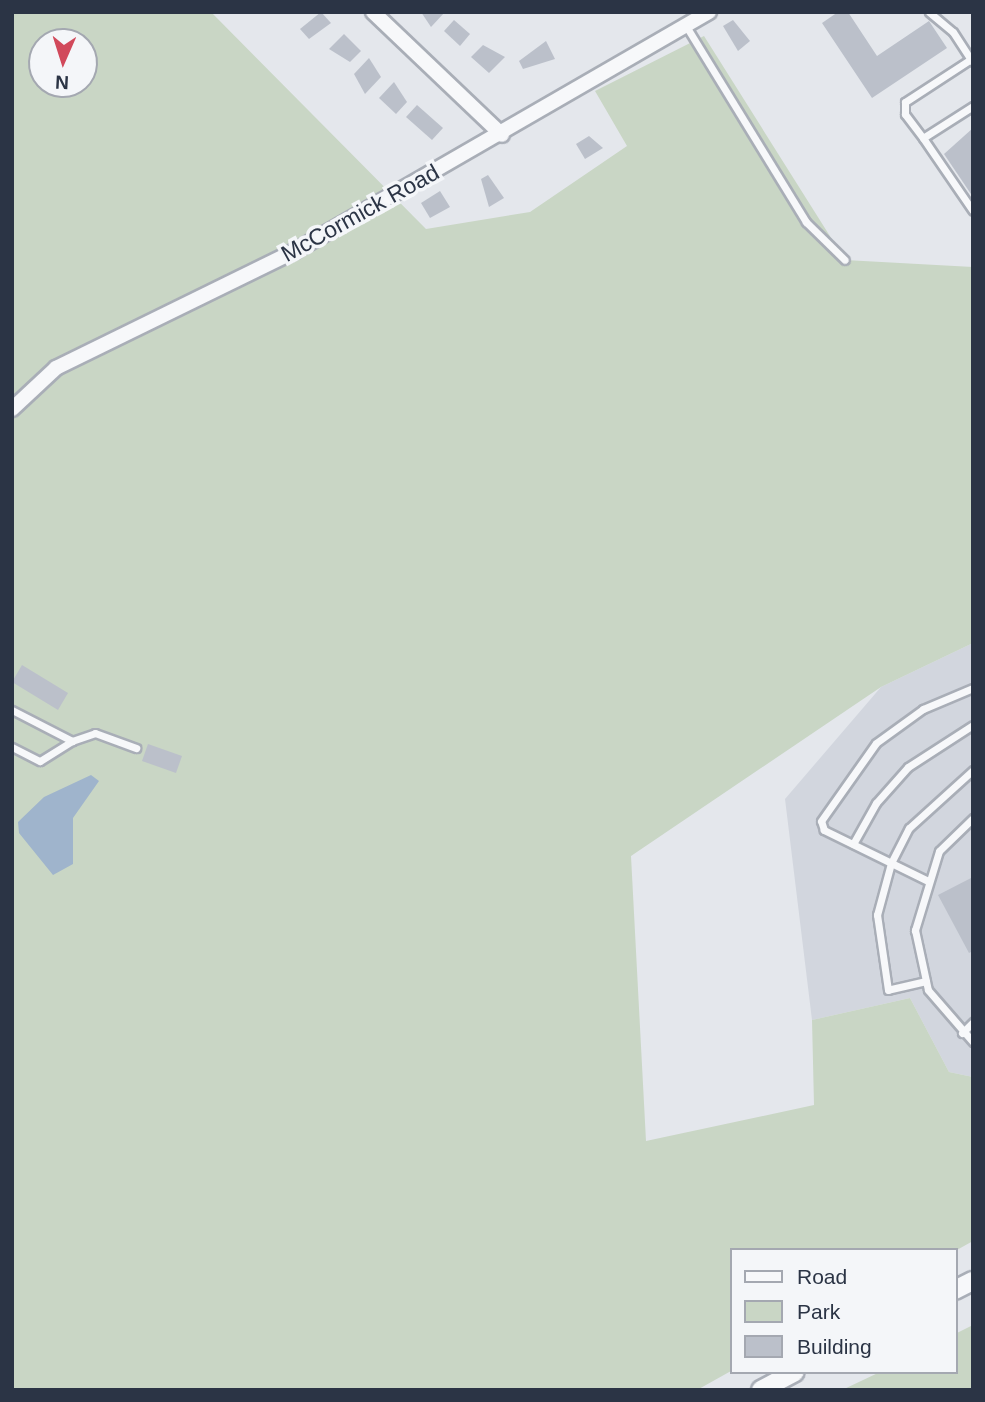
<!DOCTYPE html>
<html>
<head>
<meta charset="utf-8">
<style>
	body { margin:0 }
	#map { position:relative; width:985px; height:1402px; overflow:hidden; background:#e4e7ec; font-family:Helvetica,sans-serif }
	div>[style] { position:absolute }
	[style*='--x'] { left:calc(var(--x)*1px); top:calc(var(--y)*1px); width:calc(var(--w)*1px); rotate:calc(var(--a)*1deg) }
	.built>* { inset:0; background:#d2d6de }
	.green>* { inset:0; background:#c9d6c5 }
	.water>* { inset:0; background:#9fb4cc }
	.building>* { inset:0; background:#bbc0ca }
	.roads { filter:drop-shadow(2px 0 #a9aeb7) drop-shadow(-2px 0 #a9aeb7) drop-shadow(0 2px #a9aeb7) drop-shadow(0 -2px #a9aeb7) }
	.service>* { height:7px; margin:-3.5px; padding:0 3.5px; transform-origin:3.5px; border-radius:3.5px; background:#f7f8fa }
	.minor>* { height:14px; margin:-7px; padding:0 7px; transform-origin:7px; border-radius:7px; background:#f7f8fa }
	.tertiary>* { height:18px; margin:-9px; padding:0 9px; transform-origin:9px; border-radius:9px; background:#f7f8fa }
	span { translate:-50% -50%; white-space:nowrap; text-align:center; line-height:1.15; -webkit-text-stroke:7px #f4f6f9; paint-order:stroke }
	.street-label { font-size:23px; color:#2b3445 }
	.frame { position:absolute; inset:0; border:14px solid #2b3445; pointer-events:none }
	.legend { position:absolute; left:730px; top:1248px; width:228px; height:126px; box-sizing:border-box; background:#f4f6f9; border:2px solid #a4a8b1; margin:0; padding:9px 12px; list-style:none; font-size:21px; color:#2b3445 }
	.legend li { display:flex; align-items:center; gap:14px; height:35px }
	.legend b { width:35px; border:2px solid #a4a8b1 }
	.north { position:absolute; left:28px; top:28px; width:70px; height:70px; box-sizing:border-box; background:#f4f6f9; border:2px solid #a4a8b1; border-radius:50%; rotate:183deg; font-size:19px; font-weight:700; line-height:28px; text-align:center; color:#2b3445 }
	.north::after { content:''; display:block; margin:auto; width:24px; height:32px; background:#d1495b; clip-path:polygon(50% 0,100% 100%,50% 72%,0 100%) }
</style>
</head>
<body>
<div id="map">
	<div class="built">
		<i style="clip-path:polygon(973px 643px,973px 1077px,949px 1072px,910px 998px,812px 1020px,785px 799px,881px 687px)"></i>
	</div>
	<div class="green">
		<i style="clip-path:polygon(evenodd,12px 12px,211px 12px,426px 229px,530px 212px,627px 146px,595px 91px,704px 36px,845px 260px,973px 267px,973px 643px,881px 687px,631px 856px,646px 1141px,814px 1105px,812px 1020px,910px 998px,949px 1072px,973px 1077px,973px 1241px,955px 1251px,731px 1250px,731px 1371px,697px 1390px,12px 1390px,12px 12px,42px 42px,84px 42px,84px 84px,42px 84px,42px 42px)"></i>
		<i style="clip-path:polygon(973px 1325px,973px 1390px,842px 1390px,880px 1372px,955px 1372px,955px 1334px)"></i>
	</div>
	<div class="water">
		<i style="clip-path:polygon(91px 775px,99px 781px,73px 818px,73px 864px,53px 875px,19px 833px,18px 822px,44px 797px)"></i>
	</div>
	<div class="building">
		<i style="clip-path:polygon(321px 12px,331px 23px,309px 39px,300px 29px)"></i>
		<i style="clip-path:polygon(421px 12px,445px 12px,431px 27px)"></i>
		<i style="clip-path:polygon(838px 12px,848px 12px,877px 56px,929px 21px,947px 48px,872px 98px,822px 23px)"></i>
		<i style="clip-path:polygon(454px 20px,470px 34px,460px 46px,444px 31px)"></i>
		<i style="clip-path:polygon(733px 20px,750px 41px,738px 51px,723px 26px)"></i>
		<i style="clip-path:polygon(344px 34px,361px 51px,350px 62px,329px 49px)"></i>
		<i style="clip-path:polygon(546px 41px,555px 59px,523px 69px,519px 61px)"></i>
		<i style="clip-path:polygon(483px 45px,505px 57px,489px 73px,471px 57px)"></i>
		<i style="clip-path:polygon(369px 58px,381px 77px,365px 94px,354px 74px)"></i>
		<i style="clip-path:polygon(394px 82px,407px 102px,396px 114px,379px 98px)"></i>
		<i style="clip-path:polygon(417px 105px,443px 128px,432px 140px,406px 117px)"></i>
		<i style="clip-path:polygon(973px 128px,973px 197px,944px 154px)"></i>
		<i style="clip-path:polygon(589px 136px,603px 148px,585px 159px,576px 144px)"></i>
		<i style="clip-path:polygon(488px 175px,504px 198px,489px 207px,481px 179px)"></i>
		<i style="clip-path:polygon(440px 191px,450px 207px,430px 218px,421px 203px)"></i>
		<i style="clip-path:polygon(22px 665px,68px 693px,58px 710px,12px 682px)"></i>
		<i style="clip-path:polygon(148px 744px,182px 756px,176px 773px,142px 761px)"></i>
		<i style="clip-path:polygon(973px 877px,973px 951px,969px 953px,938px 895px)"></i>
	</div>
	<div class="roads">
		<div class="service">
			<i style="--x:929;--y:12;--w:31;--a:40"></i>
			<i style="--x:953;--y:32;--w:35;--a:57"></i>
			<i style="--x:686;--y:26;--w:230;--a:58.5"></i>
			<i style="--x:806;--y:222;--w:54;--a:44.3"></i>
			<i style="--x:973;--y:106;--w:59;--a:147.4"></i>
			<i style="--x:923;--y:138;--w:88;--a:55.6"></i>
			<i style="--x:923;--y:138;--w:30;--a:-127"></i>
			<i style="--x:905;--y:114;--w:12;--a:-90"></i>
			<i style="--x:905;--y:102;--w:79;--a:-33.1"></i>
			<i style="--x:12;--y:710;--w:68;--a:27.3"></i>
			<i style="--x:72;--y:741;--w:24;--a:-19"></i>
			<i style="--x:95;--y:733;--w:44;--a:20.1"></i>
			<i style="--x:12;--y:747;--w:31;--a:27"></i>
			<i style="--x:40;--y:761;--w:38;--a:-32"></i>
			<i style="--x:973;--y:818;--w:47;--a:135.9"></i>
			<i style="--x:939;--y:851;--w:83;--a:106.9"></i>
			<i style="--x:915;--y:930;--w:61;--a:77.8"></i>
			<i style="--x:928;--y:990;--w:69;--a:49.1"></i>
			<i style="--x:853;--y:844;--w:47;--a:-60.7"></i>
			<i style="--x:876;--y:803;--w:48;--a:-48.4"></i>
			<i style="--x:908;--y:767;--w:77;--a:-32.9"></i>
			<i style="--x:926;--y:880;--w:114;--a:-153.9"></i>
			<i style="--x:824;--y:830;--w:9;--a:-108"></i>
			<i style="--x:821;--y:821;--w:95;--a:-54.8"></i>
			<i style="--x:876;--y:743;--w:58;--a:-35.9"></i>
			<i style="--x:923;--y:709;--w:54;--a:-22.8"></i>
			<i style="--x:926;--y:981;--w:39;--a:167"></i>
			<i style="--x:888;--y:990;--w:76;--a:-98.3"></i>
			<i style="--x:877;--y:915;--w:54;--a:-74.9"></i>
			<i style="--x:891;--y:863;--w:39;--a:-63"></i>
			<i style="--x:909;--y:828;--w:86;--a:-42.2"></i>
			<i style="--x:962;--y:1033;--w:16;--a:-45"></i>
		</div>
		<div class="minor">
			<i style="--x:373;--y:12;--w:178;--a:43.6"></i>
			<i style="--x:12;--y:409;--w:60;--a:-43"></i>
			<i style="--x:56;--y:368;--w:266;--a:-26.1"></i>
			<i style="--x:295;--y:251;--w:478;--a:-30"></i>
		</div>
		<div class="tertiary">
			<i style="--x:955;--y:1290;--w:20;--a:-27"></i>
			<i style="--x:761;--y:1390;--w:38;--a:-28"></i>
		</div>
	</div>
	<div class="street-label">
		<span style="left:360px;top:213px;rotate:-29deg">McCormick Road</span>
	</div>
	<div class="frame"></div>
	<ul class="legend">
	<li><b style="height:9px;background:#f7f8fa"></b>Road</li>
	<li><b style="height:19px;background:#c9d6c5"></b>Park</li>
	<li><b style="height:19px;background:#bbc0ca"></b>Building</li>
	</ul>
	<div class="north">N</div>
</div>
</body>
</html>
